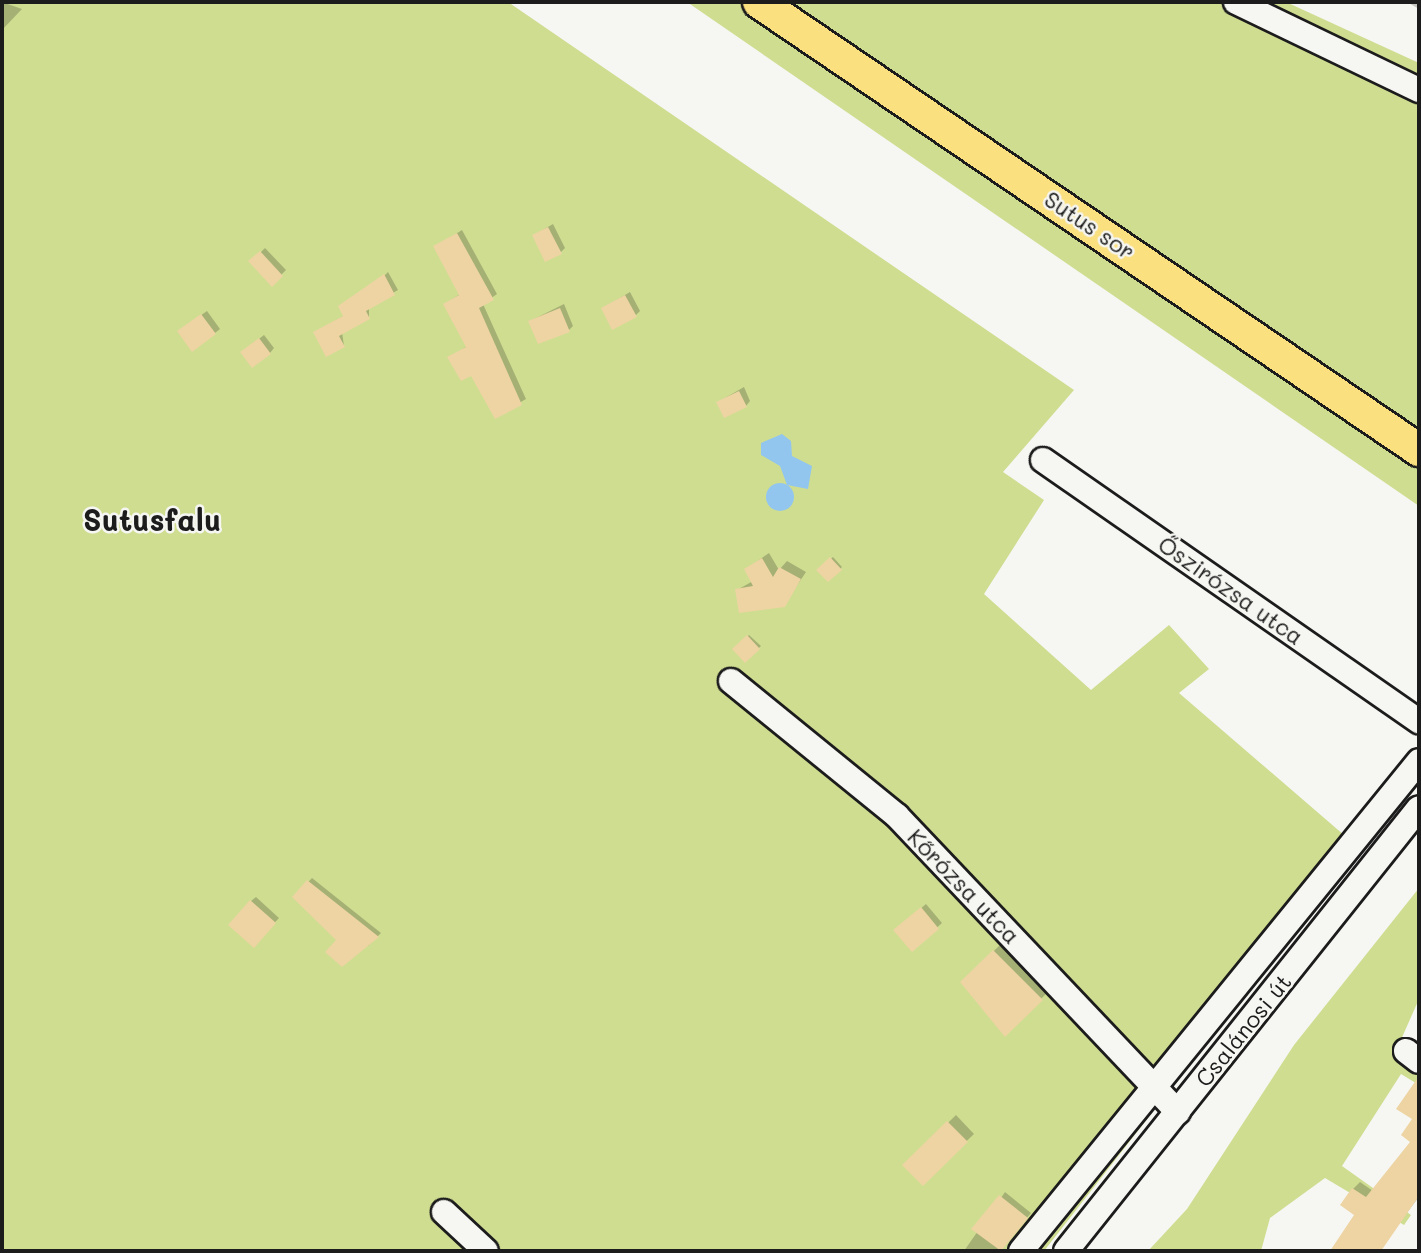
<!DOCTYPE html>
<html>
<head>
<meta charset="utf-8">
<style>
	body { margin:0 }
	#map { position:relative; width:1421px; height:1253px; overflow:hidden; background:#f6f6f2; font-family:Mali,sans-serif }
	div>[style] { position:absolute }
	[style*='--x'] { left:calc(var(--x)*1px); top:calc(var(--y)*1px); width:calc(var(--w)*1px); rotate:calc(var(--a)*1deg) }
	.green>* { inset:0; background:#cfdd91 }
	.water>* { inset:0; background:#92c6ef }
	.round { border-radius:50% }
	.shadow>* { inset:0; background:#0003 }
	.building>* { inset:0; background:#edd4a2 }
	.roads { filter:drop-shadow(2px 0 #1c1c1c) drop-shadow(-2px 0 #1c1c1c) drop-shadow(0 2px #1c1c1c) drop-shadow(0 -2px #1c1c1c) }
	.minor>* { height:24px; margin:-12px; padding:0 12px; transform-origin:12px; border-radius:12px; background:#f6f6f2 }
	.major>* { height:32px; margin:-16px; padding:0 16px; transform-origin:16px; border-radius:16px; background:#fbe080 }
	span { translate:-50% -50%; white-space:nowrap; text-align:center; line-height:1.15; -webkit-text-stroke:5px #f6f6f2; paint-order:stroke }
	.street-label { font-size:23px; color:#1c1c1c }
	.district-label { font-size:30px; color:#1c1c1c; font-weight:700 }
	.frame { position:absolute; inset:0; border:4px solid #1c1c1c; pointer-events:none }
</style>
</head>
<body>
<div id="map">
	<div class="green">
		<i style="clip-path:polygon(2px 2px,508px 2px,1074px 390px,1003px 472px,1044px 500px,984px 594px,1091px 690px,1169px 625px,1209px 669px,1179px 693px,1359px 848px,1044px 1251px,2px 1251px)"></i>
		<i style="clip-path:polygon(687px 2px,1286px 2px,1419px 63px,1419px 506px)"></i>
		<i style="clip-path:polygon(1419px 888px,1419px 999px,1396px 1051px,1419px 1068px,1419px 1085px,1401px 1074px,1342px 1166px,1411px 1215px,1404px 1225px,1325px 1178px,1270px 1218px,1261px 1251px,1148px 1251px,1187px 1209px,1294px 1045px)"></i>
	</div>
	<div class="water">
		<i style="clip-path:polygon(782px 434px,791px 441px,792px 456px,812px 466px,808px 489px,787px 485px,780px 466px,761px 455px,761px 443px)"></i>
		<i class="round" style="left:766px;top:483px;width:28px;height:28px"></i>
	</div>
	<div class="shadow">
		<i style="clip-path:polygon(2px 2px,22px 9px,2px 30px)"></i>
		<i style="clip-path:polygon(1407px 2px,1419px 2px,1419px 9px)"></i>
		<i style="clip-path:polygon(553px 224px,565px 248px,561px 252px,534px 235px)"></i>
		<i style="clip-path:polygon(462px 230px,497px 294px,483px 304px,526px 399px,495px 417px,472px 373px,450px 358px,467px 346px,445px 304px,460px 294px,435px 247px)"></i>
		<i style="clip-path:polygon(265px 248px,286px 270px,272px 284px,251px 262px)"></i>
		<i style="clip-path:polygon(388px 272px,398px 290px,369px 307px,369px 318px,342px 332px,344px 346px,315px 332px,345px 315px)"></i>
		<i style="clip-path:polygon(630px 292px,640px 311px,636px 315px,603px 308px)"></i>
		<i style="clip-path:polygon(564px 304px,573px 326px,569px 330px,530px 321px)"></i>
		<i style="clip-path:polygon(207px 311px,220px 329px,215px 333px,184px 327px)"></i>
		<i style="clip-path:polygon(264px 335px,274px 348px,270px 353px,247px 348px)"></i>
		<i style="clip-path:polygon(744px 387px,750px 401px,746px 406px,718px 402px)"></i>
		<i style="clip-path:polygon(769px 553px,779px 570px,787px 561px,806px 572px,784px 605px,737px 590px,753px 581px,746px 569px)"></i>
		<i style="clip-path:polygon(833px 557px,842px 567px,828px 580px,818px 570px)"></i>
		<i style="clip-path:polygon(749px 635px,761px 646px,745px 661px,734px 649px)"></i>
		<i style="clip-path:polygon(312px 878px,381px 933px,368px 946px,338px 940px,294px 897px)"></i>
		<i style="clip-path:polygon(256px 897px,279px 918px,254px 945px,251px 901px)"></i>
		<i style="clip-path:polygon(926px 904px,942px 923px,912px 950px,900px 926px)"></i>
		<i style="clip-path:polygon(1001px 944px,1048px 992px,1005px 1034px,962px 982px)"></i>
		<i style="clip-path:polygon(1419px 1081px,1419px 1197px,1378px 1251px,1331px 1251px,1357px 1215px,1353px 1189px,1360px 1182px,1373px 1191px,1412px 1141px)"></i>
		<i style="clip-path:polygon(956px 1115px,974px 1134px,923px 1183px,905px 1165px)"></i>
		<i style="clip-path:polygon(1005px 1192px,1031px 1213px,999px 1251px,964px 1251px)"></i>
	</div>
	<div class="building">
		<i style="clip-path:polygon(548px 227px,562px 254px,545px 262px,532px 235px)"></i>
		<i style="clip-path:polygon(457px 233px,494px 300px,479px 308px,522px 405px,495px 419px,471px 376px,461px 381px,447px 357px,466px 347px,443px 304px,459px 295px,433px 246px)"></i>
		<i style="clip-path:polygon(260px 251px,283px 276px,272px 287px,248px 261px)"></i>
		<i style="clip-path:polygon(384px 274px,395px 295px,366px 311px,370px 319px,339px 336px,345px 347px,326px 357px,313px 332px,343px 316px,338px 306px)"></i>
		<i style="clip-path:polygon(625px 295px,637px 317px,612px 330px,601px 308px)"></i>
		<i style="clip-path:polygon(560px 308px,570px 332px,538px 344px,528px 321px)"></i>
		<i style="clip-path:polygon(201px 314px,216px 334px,192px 352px,177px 331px)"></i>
		<i style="clip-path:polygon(259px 338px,271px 354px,252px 368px,240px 352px)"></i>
		<i style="clip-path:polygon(739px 391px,747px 407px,724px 418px,716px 402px)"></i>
		<i style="clip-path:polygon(830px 557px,842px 570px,828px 582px,816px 570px)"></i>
		<i style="clip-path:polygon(762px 558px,773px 577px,779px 567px,801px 579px,785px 607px,739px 613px,735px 589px,753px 586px,744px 569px)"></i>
		<i style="clip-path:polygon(747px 635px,760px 649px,745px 663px,732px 649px)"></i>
		<i style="clip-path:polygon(307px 880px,379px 937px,342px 967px,325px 952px,336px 940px,292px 897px)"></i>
		<i style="clip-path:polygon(250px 900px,276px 923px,254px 948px,228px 925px)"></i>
		<i style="clip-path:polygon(921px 907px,939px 929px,912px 952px,893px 930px)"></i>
		<i style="clip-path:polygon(993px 950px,1043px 1000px,1005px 1037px,960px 982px)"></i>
		<i style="clip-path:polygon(1419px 1076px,1419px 1196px,1381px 1251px,1330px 1251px,1354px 1215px,1340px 1205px,1352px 1188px,1366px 1197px,1410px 1142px,1401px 1135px,1412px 1119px,1396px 1109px)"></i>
		<i style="clip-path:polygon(947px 1121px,968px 1142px,923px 1186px,902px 1165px)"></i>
		<i style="clip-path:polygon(999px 1195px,1028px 1218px,1001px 1251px,971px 1229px)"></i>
	</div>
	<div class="roads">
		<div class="minor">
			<i style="--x:1236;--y:2;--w:203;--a:25.7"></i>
			<i style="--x:1043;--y:460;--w:458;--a:34.8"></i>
			<i style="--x:731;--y:681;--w:214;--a:39.1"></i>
			<i style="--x:897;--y:816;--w:408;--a:46.5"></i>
			<i style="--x:1406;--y:1051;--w:16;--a:38"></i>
			<i style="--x:444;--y:1212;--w:57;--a:42.9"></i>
			<i style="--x:1021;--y:1251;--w:631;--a:-50.91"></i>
			<i style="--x:1066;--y:1251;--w:566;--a:-51.45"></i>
		</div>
		<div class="major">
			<i style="--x:759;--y:2;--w:798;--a:34.17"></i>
		</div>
	</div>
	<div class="street-label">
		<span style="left:1090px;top:225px;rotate:34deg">Sutus sor</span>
		<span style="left:1231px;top:590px;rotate:35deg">Őszirózsa utca</span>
		<span style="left:964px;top:886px;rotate:46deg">Kőrózsa utca</span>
		<span style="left:1243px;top:1030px;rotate:-51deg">Csalánosi út</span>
	</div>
	<div class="district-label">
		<span style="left:152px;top:519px">Sutusfalu</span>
	</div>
	<div class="frame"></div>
</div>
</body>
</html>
